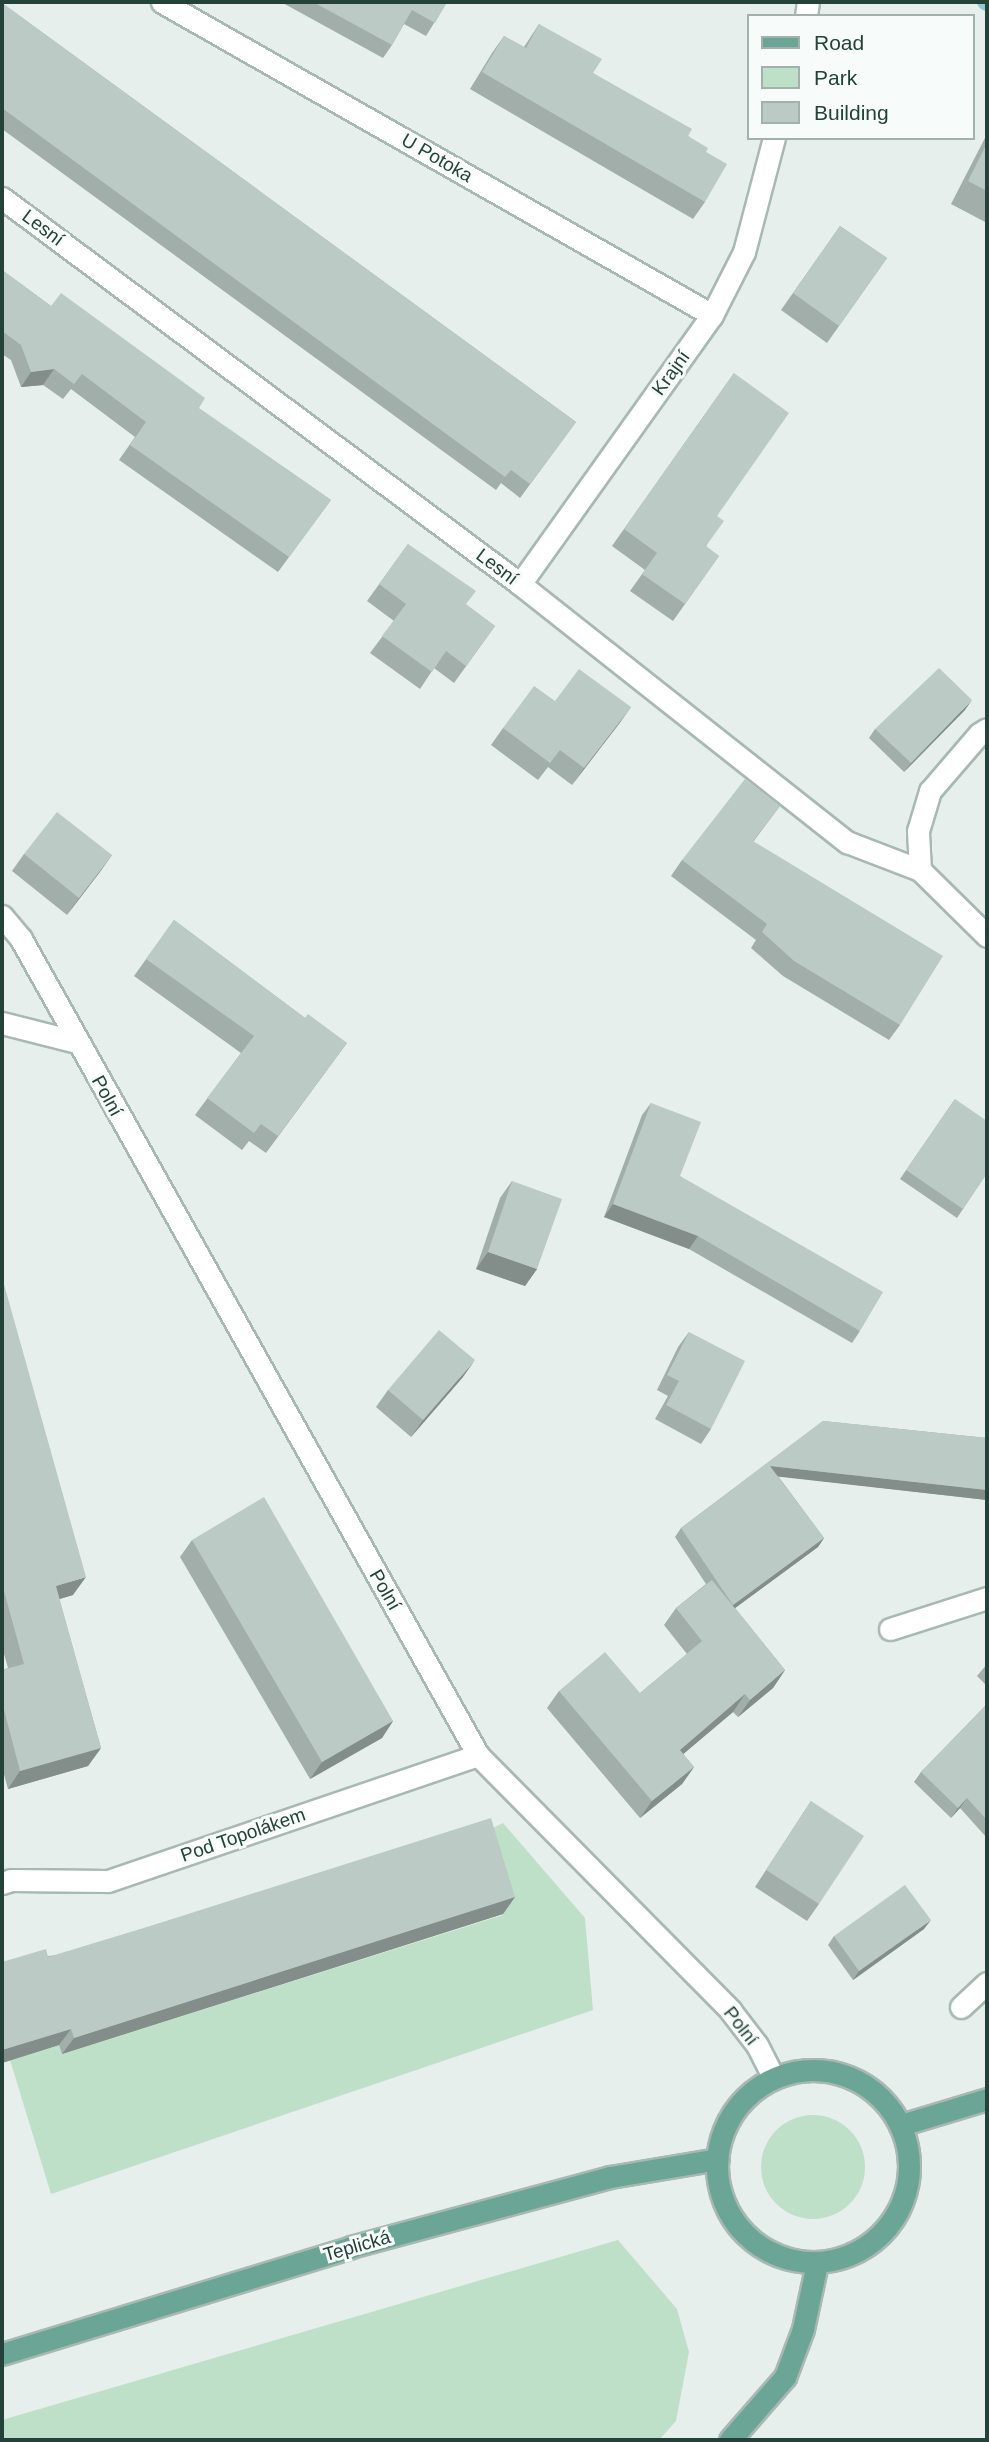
<!DOCTYPE html>
<html>
<head>
<meta charset="utf-8">
<style>
	body { margin:0 }
	#map { position:relative; width:989px; height:2442px; overflow:hidden; background:#e6efeb; font-family:Arial,sans-serif }
	div>[style] { position:absolute }
	[style*='--x'] { left:calc(var(--x)*1px); top:calc(var(--y)*1px); width:calc(var(--w)*1px); rotate:calc(var(--a)*1deg) }
	.green>* { inset:0; background:#bfe0c8 }
	.round { border-radius:50% }
	.stream>* { height:16px; margin:-8px; padding:0 8px; transform-origin:8px; border-radius:8px; background:#8ec9d4 }
	.roads { filter:drop-shadow(2px 0 #a8b8b2) drop-shadow(-2px 0 #a8b8b2) drop-shadow(0 2px #a8b8b2) drop-shadow(0 -2px #a8b8b2) }
	.minor>* { height:21px; margin:-10.5px; padding:0 10.5px; transform-origin:10.5px; border-radius:10.5px; background:#fff }
	.major>* { height:21px; margin:-10.5px; padding:0 10.5px; transform-origin:10.5px; border-radius:10.5px; background:#6aa596 }
	.major>.ring { margin:-10.5px; padding:0; box-sizing:content-box; background:none; border:21px solid #6aa596; border-radius:50% }
	.wall>* { inset:0; background:#a1aea9 }
	.shaded-wall>* { inset:0; background:#838d89 }
	.building>* { inset:0; background:#bbcac4 }
	span { translate:-50% -50%; white-space:nowrap; text-align:center; line-height:1.15; -webkit-text-stroke:6px #f7fbf9; paint-order:stroke }
	.street-label { font-size:19px; color:#24423a }
	.frame { position:absolute; inset:0; border:4px solid #24423a; pointer-events:none }
	.legend { position:absolute; left:747px; top:14px; width:228px; height:126px; box-sizing:border-box; background:#f7fbf9; border:2px solid #a3b1ad; margin:0; padding:9px 12px; list-style:none; font-size:21px; color:#24423a }
	.legend li { display:flex; align-items:center; gap:14px; height:35px }
	.legend b { width:35px; border:2px solid #a3b1ad }
</style>
</head>
<body>
<div id="map">
	<div class="green">
		<i style="clip-path:polygon(503px 1823px,585px 1918px,593px 2010px,51px 2194px,10px 2060px,59px 2045px,62px 2054px,503px 1915px,479px 1835px)"></i>
		<i class="round" style="left:761px;top:2115px;width:104px;height:104px"></i>
		<i style="clip-path:polygon(618px 2240px,677px 2309px,689px 2352px,676px 2421px,659px 2440px,2px 2440px,2px 2420px)"></i>
	</div>
	<div class="stream">
		<i style="--x:985;--y:2;--w:2;--a:27"></i>
	</div>
	<div class="roads">
		<div class="minor">
			<i style="--x:162;--y:2;--w:633;--a:29.64"></i>
			<i style="--x:806;--y:16;--w:14;--a:-82"></i>
			<i style="--x:2;--y:198;--w:646;--a:36.69"></i>
			<i style="--x:520;--y:584;--w:417;--a:38.3"></i>
			<i style="--x:847;--y:842;--w:78;--a:21"></i>
			<i style="--x:920;--y:870;--w:94;--a:44.6"></i>
			<i style="--x:520;--y:584;--w:330;--a:-54.5"></i>
			<i style="--x:712;--y:315;--w:71;--a:-63.1"></i>
			<i style="--x:744;--y:252;--w:118;--a:-75.3"></i>
			<i style="--x:920;--y:870;--w:39;--a:-93"></i>
			<i style="--x:918;--y:831;--w:42;--a:-73.3"></i>
			<i style="--x:930;--y:791;--w:75;--a:-49.3"></i>
			<i style="--x:979;--y:734;--w:9;--a:-32"></i>
			<i style="--x:2;--y:916;--w:30;--a:50"></i>
			<i style="--x:21;--y:939;--w:935;--a:60.75"></i>
			<i style="--x:478;--y:1755;--w:359;--a:45.3"></i>
			<i style="--x:730;--y:2010;--w:44;--a:52.4"></i>
			<i style="--x:757;--y:2045;--w:37;--a:63"></i>
			<i style="--x:2;--y:1023;--w:77;--a:14.2"></i>
			<i style="--x:890;--y:1629;--w:102;--a:-17.7"></i>
			<i style="--x:2;--y:1883;--w:9;--a:-18"></i>
			<i style="--x:11;--y:1880;--w:97;--a:0.6"></i>
			<i style="--x:108;--y:1881;--w:391;--a:-18.8"></i>
			<i style="--x:961;--y:2007;--w:35;--a:-43"></i>
		</div>
		<div class="major">
			<i class="ring" style="left:717px;top:2070px;width:171px;height:171px"></i>
			<i style="--x:901;--y:2125;--w:90;--a:-16.8"></i>
			<i style="--x:2;--y:2354;--w:365;--a:-17"></i>
			<i style="--x:351;--y:2247;--w:268;--a:-15.1"></i>
			<i style="--x:610;--y:2177;--w:109;--a:-9.5"></i>
			<i style="--x:730;--y:2440;--w:84;--a:-48.9"></i>
			<i style="--x:785;--y:2377;--w:51;--a:-69.4"></i>
			<i style="--x:803;--y:2329;--w:67;--a:-78"></i>
		</div>
	</div>
	<div class="wall">
		<i style="clip-path:polygon(281px 2px,447px 2px,426px 36px,404px 24px,392px 45px,383px 58px)"></i>
		<i style="clip-path:polygon(2px 3px,576px 422px,520px 498px,501px 483px,496px 490px,2px 129px)"></i>
		<i style="clip-path:polygon(539px 24px,593px 73px,688px 136px,706px 152px,705px 202px,693px 219px,470px 89px,492px 53px,504px 36px,524px 47px)"></i>
		<i style="clip-path:polygon(987px 134px,987px 223px,951px 204px)"></i>
		<i style="clip-path:polygon(840px 226px,887px 258px,827px 343px,781px 310px)"></i>
		<i style="clip-path:polygon(2px 270px,51px 306px,331px 500px,278px 572px,119px 460px,135px 437px,71px 389px,63px 399px,43px 385px,21px 387px,11px 360px,2px 354px)"></i>
		<i style="clip-path:polygon(734px 373px,717px 516px,706px 547px,719px 556px,673px 621px,630px 591px,645px 570px,612px 546px)"></i>
		<i style="clip-path:polygon(408px 544px,466px 605px,495px 626px,454px 683px,434px 668px,420px 689px,370px 653px,394px 621px,367px 601px)"></i>
		<i style="clip-path:polygon(555px 701px,631px 707px,572px 785px,548px 767px,538px 780px,491px 745px,503px 728px)"></i>
		<i style="clip-path:polygon(965px 710px,904px 772px,869px 738px,875px 729px)"></i>
		<i style="clip-path:polygon(780px 806px,753px 842px,900px 1025px,889px 1040px,783px 976px,751px 948px,756px 940px,671px 876px,682px 860px)"></i>
		<i style="clip-path:polygon(24px 854px,112px 855px,67px 915px,12px 871px)"></i>
		<i style="clip-path:polygon(174px 920px,305px 1018px,347px 1043px,266px 1153px,249px 1141px,242px 1150px,195px 1115px,241px 1053px,134px 976px)"></i>
		<i style="clip-path:polygon(955px 1099px,987px 1173px,957px 1218px,900px 1179px)"></i>
		<i style="clip-path:polygon(651px 1103px,680px 1176px,860px 1331px,852px 1343px,689px 1249px,604px 1217px,642px 1115px)"></i>
		<i style="clip-path:polygon(512px 1181px,537px 1269px,525px 1286px,476px 1269px,500px 1198px)"></i>
		<i style="clip-path:polygon(2px 1277px,73px 1595px,59px 1599px,101px 1748px,88px 1766px,8px 1789px,2px 1767px,2px 1670px,8px 1668px,2px 1647px)"></i>
		<i style="clip-path:polygon(689px 1332px,711px 1429px,701px 1444px,655px 1419px,668px 1396px,657px 1390px,678px 1347px)"></i>
		<i style="clip-path:polygon(463px 1377px,411px 1437px,376px 1407px,388px 1390px)"></i>
		<i style="clip-path:polygon(823px 1421px,987px 1438px,987px 1500px,778px 1476px,824px 1538px,818px 1547px,735px 1608px,785px 1670px,773px 1688px,738px 1717px,733px 1712px,683px 1754px,694px 1767px,682px 1784px,640px 1818px,547px 1708px,559px 1691px,640px 1693px,687px 1654px,664px 1625px,676px 1608px,706px 1584px,675px 1537px,681px 1528px)"></i>
		<i style="clip-path:polygon(192px 1540px,393px 1721px,382px 1738px,310px 1779px,180px 1557px)"></i>
		<i style="clip-path:polygon(987px 1664px,987px 1686px,977px 1676px)"></i>
		<i style="clip-path:polygon(987px 1704px,987px 1838px,960px 1808px,951px 1818px,914px 1782px,921px 1772px)"></i>
		<i style="clip-path:polygon(811px 1801px,819px 1904px,807px 1921px,755px 1887px)"></i>
		<i style="clip-path:polygon(515px 1897px,503px 1914px,62px 2054px,59px 2045px,2px 2063px,2px 1962px)"></i>
		<i style="clip-path:polygon(924px 1929px,853px 1980px,828px 1945px,834px 1936px)"></i>
	</div>
	<div class="shaded-wall">
		<i style="clip-path:polygon(54px 369px,43px 385px,21px 387px,31px 372px)"></i>
		<i style="clip-path:polygon(972px 700px,965px 710px,904px 772px,911px 763px)"></i>
		<i style="clip-path:polygon(631px 707px,619px 724px,572px 785px,584px 768px)"></i>
		<i style="clip-path:polygon(112px 855px,100px 872px,67px 915px,79px 898px)"></i>
		<i style="clip-path:polygon(613px 1204px,698px 1236px,689px 1249px,604px 1217px)"></i>
		<i style="clip-path:polygon(488px 1252px,537px 1269px,525px 1286px,476px 1269px)"></i>
		<i style="clip-path:polygon(475px 1360px,463px 1377px,411px 1437px,423px 1420px)"></i>
		<i style="clip-path:polygon(770px 1466px,987px 1490px,987px 1500px,764px 1475px)"></i>
		<i style="clip-path:polygon(824px 1538px,818px 1547px,727px 1614px,733px 1605px)"></i>
		<i style="clip-path:polygon(86px 1577px,73px 1595px,43px 1604px,56px 1586px)"></i>
		<i style="clip-path:polygon(785px 1670px,773px 1688px,738px 1717px,750px 1700px)"></i>
		<i style="clip-path:polygon(745px 1694px,733px 1712px,668px 1767px,680px 1750px)"></i>
		<i style="clip-path:polygon(393px 1721px,382px 1738px,310px 1779px,322px 1762px)"></i>
		<i style="clip-path:polygon(101px 1748px,88px 1766px,8px 1789px,20px 1771px)"></i>
		<i style="clip-path:polygon(694px 1767px,682px 1784px,640px 1818px,652px 1801px)"></i>
		<i style="clip-path:polygon(967px 1798px,960px 1808px,951px 1818px,958px 1808px)"></i>
		<i style="clip-path:polygon(515px 1897px,503px 1914px,62px 2054px,74px 2038px)"></i>
		<i style="clip-path:polygon(931px 1920px,924px 1929px,853px 1980px,859px 1971px)"></i>
		<i style="clip-path:polygon(71px 2029px,59px 2045px,2px 2063px,2px 2050px)"></i>
	</div>
	<div class="building">
		<i style="clip-path:polygon(313px 2px,447px 2px,435px 23px,412px 10px,392px 45px)"></i>
		<i style="clip-path:polygon(2px 3px,576px 422px,530px 484px,511px 470px,505px 477px,2px 108px)"></i>
		<i style="clip-path:polygon(539px 24px,602px 59px,593px 73px,692px 129px,688px 136px,708px 148px,706px 152px,727px 164px,705px 202px,482px 72px,504px 36px,526px 48px)"></i>
		<i style="clip-path:polygon(987px 143px,987px 191px,968px 181px)"></i>
		<i style="clip-path:polygon(840px 226px,887px 258px,839px 326px,793px 293px)"></i>
		<i style="clip-path:polygon(2px 270px,51px 306px,61px 293px,205px 398px,199px 408px,331px 500px,289px 557px,130px 445px,146px 422px,82px 374px,74px 384px,54px 369px,31px 372px,21px 345px,2px 331px)"></i>
		<i style="clip-path:polygon(734px 373px,789px 413px,717px 516px,724px 521px,706px 546px,719px 556px,685px 604px,642px 574px,657px 553px,624px 529px)"></i>
		<i style="clip-path:polygon(408px 544px,476px 591px,466px 604px,495px 626px,466px 666px,446px 651px,432px 672px,382px 636px,406px 604px,379px 584px)"></i>
		<i style="clip-path:polygon(939px 668px,972px 700px,911px 763px,875px 729px)"></i>
		<i style="clip-path:polygon(579px 669px,631px 707px,584px 768px,560px 750px,550px 763px,503px 728px,534px 686px,555px 701px)"></i>
		<i style="clip-path:polygon(745px 779px,780px 806px,753px 841px,943px 956px,900px 1025px,794px 961px,762px 932px,767px 924px,682px 860px)"></i>
		<i style="clip-path:polygon(57px 812px,112px 855px,79px 898px,24px 854px)"></i>
		<i style="clip-path:polygon(174px 920px,305px 1018px,308px 1014px,347px 1043px,278px 1136px,261px 1124px,254px 1133px,207px 1098px,254px 1036px,146px 959px)"></i>
		<i style="clip-path:polygon(955px 1099px,987px 1121px,987px 1173px,963px 1209px,906px 1170px)"></i>
		<i style="clip-path:polygon(651px 1103px,701px 1122px,680px 1176px,883px 1292px,860px 1331px,698px 1236px,613px 1204px)"></i>
		<i style="clip-path:polygon(512px 1181px,562px 1199px,537px 1269px,488px 1252px)"></i>
		<i style="clip-path:polygon(2px 1277px,86px 1577px,56px 1586px,101px 1748px,20px 1771px,2px 1702px,2px 1670px,24px 1664px,2px 1584px)"></i>
		<i style="clip-path:polygon(439px 1330px,475px 1360px,423px 1420px,388px 1390px)"></i>
		<i style="clip-path:polygon(689px 1332px,745px 1361px,711px 1429px,666px 1405px,679px 1381px,667px 1375px)"></i>
		<i style="clip-path:polygon(823px 1421px,987px 1438px,987px 1490px,770px 1466px,824px 1538px,733px 1605px,681px 1528px)"></i>
		<i style="clip-path:polygon(264px 1497px,393px 1721px,322px 1762px,192px 1540px)"></i>
		<i style="clip-path:polygon(712px 1580px,785px 1670px,750px 1700px,745px 1694px,680px 1750px,694px 1767px,652px 1801px,559px 1691px,605px 1652px,640px 1693px,702px 1641px,676px 1608px)"></i>
		<i style="clip-path:polygon(987px 1704px,987px 1820px,967px 1798px,958px 1808px,921px 1772px)"></i>
		<i style="clip-path:polygon(811px 1801px,864px 1836px,819px 1904px,766px 1870px)"></i>
		<i style="clip-path:polygon(491px 1818px,515px 1897px,74px 2038px,71px 2029px,2px 2050px,2px 1962px,46px 1949px,48px 1957px,147px 1927px)"></i>
		<i style="clip-path:polygon(905px 1885px,931px 1920px,859px 1971px,834px 1936px)"></i>
	</div>
	<div class="street-label">
		<span style="left:437px;top:158px;rotate:30deg">U Potoka</span>
		<span style="left:43px;top:228px;rotate:37deg">Lesní</span>
		<span style="left:671px;top:373px;rotate:-54deg">Krajní</span>
		<span style="left:497px;top:567px;rotate:37deg">Lesní</span>
		<span style="left:107px;top:1096px;rotate:61deg">Polní</span>
		<span style="left:385px;top:1590px;rotate:60deg">Polní</span>
		<span style="left:243px;top:1835px;rotate:-19deg">Pod Topolákem</span>
		<span style="left:741px;top:2026px;rotate:52deg">Polní</span>
		<span style="left:357px;top:2246px;rotate:-16deg">Teplická</span>
	</div>
	<div class="frame"></div>
	<ul class="legend">
	<li><b style="height:9px;background:#6aa596"></b>Road</li>
	<li><b style="height:19px;background:#bfe0c8"></b>Park</li>
	<li><b style="height:19px;background:#bbcac4"></b>Building</li>
	</ul>
</div>
</body>
</html>
